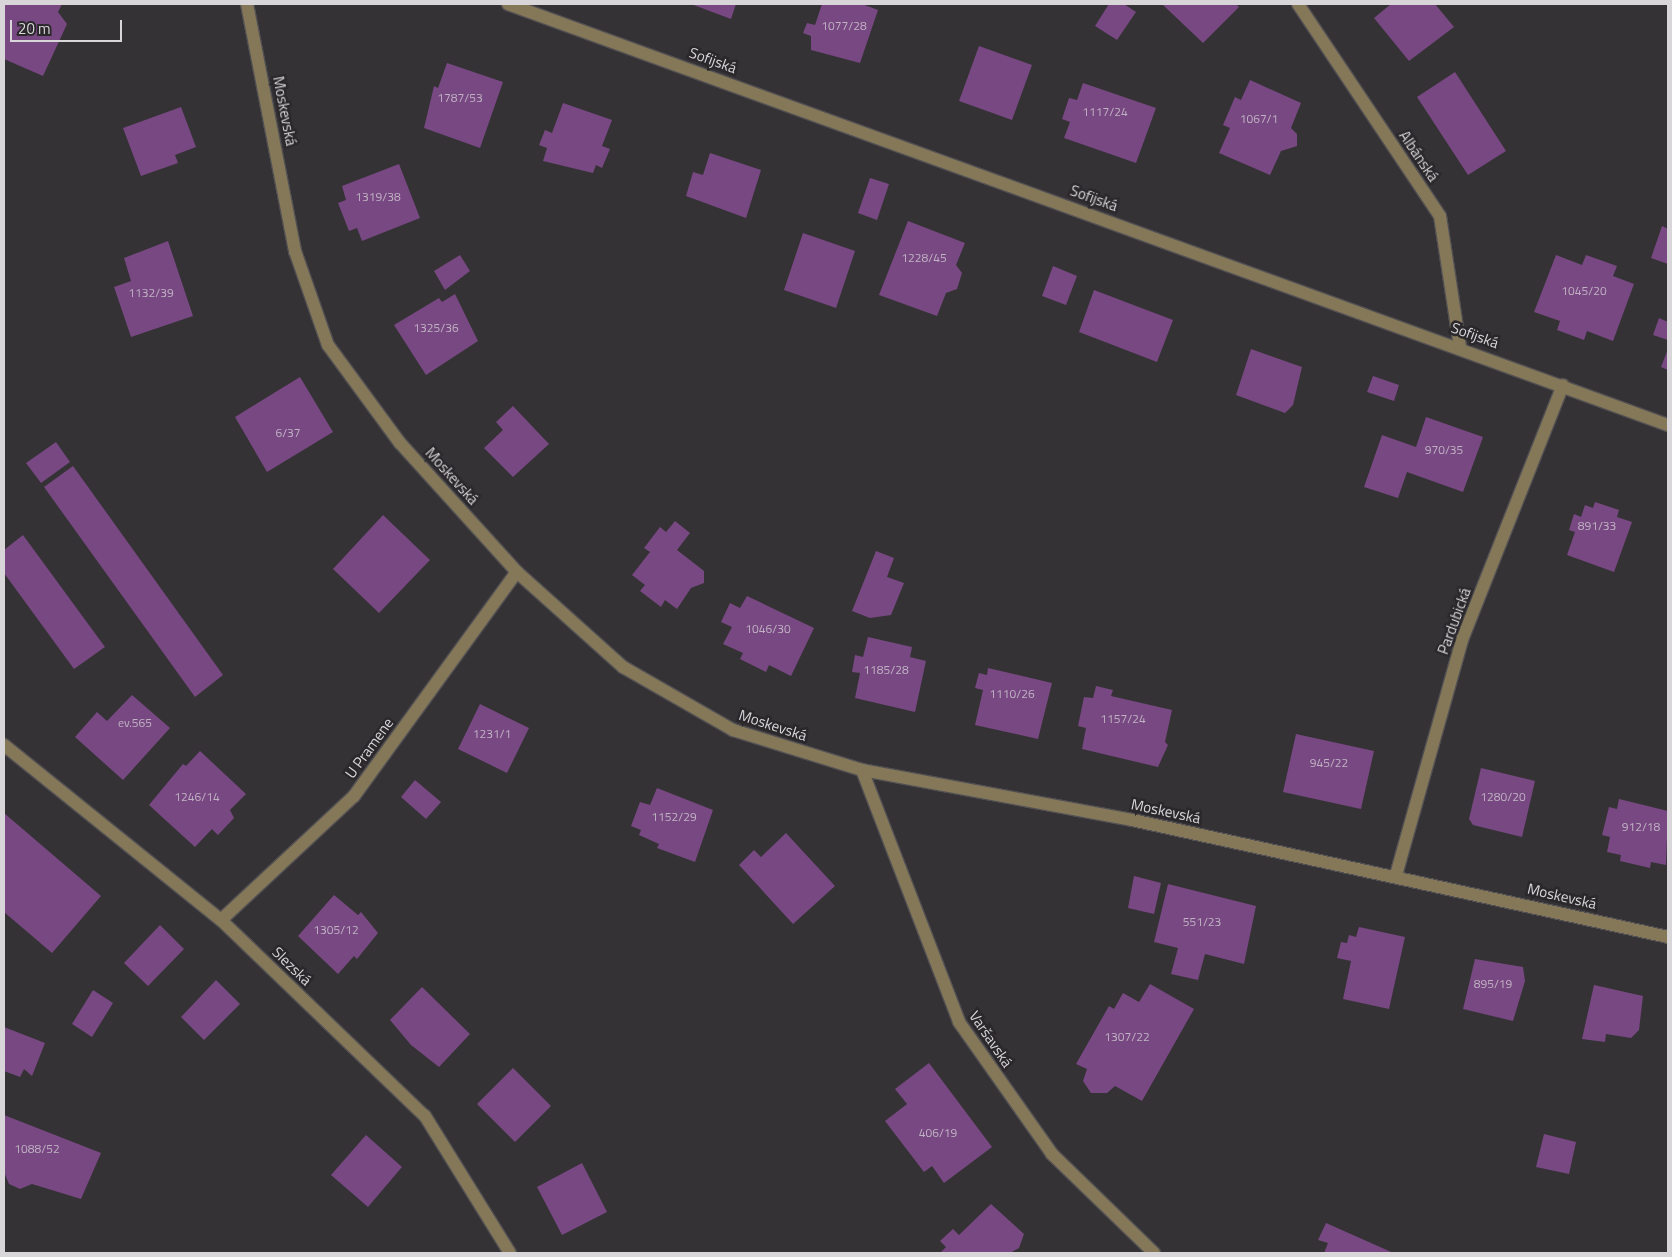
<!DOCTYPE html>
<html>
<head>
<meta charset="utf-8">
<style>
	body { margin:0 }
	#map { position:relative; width:1672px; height:1257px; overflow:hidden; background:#353236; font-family:"Titillium Web",sans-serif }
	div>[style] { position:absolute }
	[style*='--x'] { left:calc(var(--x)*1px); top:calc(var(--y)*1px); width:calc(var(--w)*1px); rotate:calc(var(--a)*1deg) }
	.building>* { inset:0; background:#774881 }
	.roads { filter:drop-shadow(1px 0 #525053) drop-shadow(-1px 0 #525053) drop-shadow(0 1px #525053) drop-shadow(0 -1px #525053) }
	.minor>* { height:12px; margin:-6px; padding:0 6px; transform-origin:6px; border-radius:6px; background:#847859 }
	span { translate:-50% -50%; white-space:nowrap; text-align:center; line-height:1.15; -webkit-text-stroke:5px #2b282c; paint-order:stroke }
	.number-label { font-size:12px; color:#c0b2c3 }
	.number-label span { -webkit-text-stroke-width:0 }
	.street-label { font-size:15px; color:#d8d6d9 }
	.frame { position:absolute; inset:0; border:5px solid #d8d6d9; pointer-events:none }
	.scale { position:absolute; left:10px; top:20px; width:112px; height:22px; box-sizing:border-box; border:2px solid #d8d6d9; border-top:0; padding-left:6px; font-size:15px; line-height:18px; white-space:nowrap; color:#d8d6d9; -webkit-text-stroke:4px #2b282c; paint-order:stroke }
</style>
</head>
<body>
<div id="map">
	<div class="building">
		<i style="clip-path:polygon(4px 4px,62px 4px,58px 12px,67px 24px,43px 76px,4px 59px)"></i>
		<i style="clip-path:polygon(691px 4px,736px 4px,731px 19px)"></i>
		<i style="clip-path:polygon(822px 4px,862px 4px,878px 10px,860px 63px,811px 50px,811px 36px,803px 33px,807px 23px,815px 25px)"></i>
		<i style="clip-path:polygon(1109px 4px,1124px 4px,1136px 12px,1117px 40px,1095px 26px)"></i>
		<i style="clip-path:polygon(1162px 4px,1236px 4px,1239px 7px,1203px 43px)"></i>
		<i style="clip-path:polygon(1391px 4px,1435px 4px,1454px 27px,1409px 61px,1374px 18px)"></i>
		<i style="clip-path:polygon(979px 46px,1032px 65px,1012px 120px,959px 101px)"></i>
		<i style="clip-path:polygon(447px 63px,503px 82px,480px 148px,424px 128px,434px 86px,438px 88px)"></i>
		<i style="clip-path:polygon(1455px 72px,1506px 151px,1468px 175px,1417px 97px)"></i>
		<i style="clip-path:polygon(1250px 80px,1301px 103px,1291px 128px,1297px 134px,1297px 146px,1281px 151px,1270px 175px,1219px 153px,1230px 128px,1223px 125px,1235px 97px,1241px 100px)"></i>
		<i style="clip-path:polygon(1083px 83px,1156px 108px,1136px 163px,1064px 138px,1070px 122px,1062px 119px,1069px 98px,1077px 100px)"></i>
		<i style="clip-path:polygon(563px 103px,612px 120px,602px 146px,610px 149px,602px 168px,596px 165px,593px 173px,543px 161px,547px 148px,539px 145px,545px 130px,552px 133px)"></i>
		<i style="clip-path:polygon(181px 107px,196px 147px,175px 155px,178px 163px,141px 176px,123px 128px)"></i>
		<i style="clip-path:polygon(710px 153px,761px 170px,746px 218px,686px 196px,693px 172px,703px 175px)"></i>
		<i style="clip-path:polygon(399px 164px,420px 218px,362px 241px,357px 228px,349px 231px,338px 203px,346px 200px,342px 186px)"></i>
		<i style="clip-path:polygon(870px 178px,889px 184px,877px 220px,858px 213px)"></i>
		<i style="clip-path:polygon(908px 221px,965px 243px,956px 265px,962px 273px,957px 289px,946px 293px,937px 316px,879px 295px)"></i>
		<i style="clip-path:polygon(1662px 226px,1668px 229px,1668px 264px,1651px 258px)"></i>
		<i style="clip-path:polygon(803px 233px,855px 251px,836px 308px,784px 290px)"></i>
		<i style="clip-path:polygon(168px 241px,193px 316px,131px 337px,114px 287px,131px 281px,124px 258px)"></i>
		<i style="clip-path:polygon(460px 255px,470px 271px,445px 290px,434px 271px)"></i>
		<i style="clip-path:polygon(1556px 255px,1582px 265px,1586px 255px,1617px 266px,1613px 276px,1634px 284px,1613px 341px,1587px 331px,1584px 340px,1557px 330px,1560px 321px,1534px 312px)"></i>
		<i style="clip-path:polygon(1053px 266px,1077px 276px,1066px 305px,1042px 296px)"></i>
		<i style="clip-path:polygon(1094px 290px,1173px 320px,1157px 362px,1079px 332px)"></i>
		<i style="clip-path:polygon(455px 294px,478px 341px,426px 375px,394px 325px,439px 298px,442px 302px)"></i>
		<i style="clip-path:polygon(1659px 318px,1668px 322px,1668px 340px,1653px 335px)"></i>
		<i style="clip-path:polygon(1251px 349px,1302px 367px,1293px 405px,1285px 413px,1236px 395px)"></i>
		<i style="clip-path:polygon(1668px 349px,1668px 370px,1661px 367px)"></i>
		<i style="clip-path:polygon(1373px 376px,1399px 385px,1394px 401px,1367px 392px)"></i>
		<i style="clip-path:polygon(300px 377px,333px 432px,267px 472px,235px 417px)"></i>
		<i style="clip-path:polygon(513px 406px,549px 444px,513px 477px,484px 448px,503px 430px,496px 422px)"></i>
		<i style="clip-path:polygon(1426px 417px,1483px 437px,1463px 492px,1407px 472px,1398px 498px,1364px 487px,1382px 435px,1416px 447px)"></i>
		<i style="clip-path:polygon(56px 442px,70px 462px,41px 483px,26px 463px)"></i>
		<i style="clip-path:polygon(73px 466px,223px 675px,195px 697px,44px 487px)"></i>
		<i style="clip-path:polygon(1595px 502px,1619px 510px,1617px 517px,1632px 522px,1614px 572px,1567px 555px,1575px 532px,1569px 530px,1574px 514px,1581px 517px,1585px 505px,1593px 508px)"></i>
		<i style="clip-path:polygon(383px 515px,430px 560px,379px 613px,333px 569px)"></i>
		<i style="clip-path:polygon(675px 521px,690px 533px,677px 550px,704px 571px,704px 583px,691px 588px,677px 609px,665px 600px,661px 607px,640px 591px,645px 585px,632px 575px,650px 552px,644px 548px,660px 527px,666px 532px)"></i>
		<i style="clip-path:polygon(23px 535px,105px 647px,74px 669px,4px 573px,4px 550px)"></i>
		<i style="clip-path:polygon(876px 551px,894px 558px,887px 577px,904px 583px,891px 615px,870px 618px,852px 611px)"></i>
		<i style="clip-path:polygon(747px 596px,814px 628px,791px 676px,769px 665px,766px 672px,740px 659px,743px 653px,723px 644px,732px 627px,721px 622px,730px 603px,740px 608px)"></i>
		<i style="clip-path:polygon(868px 637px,912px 647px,910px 657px,926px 661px,915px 712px,855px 698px,860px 673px,852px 672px,855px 655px,863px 657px)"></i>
		<i style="clip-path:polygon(988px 668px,1052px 683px,1038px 739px,975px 725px,983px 690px,975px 688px,979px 673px,987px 675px)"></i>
		<i style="clip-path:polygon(1096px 686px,1113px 690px,1111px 696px,1172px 710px,1165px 742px,1168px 745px,1158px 767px,1082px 749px,1086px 728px,1078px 726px,1084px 697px,1093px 698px)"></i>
		<i style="clip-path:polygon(132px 695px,170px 728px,123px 780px,75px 737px,97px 712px,107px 721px)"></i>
		<i style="clip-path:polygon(480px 704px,529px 728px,507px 773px,458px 749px)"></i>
		<i style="clip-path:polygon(1296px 734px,1374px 751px,1361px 809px,1283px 792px)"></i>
		<i style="clip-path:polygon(200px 751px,246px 794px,230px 810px,234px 818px,218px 835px,212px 829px,195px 847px,149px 805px,183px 764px,186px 766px)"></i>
		<i style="clip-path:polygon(1481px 768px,1535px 781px,1522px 837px,1473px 825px,1469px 819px)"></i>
		<i style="clip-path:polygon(415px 780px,441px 802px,426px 819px,401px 797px)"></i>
		<i style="clip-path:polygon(657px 788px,713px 810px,695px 862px,657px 848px,659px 844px,639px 835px,641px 830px,631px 826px,640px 802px,650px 805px)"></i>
		<i style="clip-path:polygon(1619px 799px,1668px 811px,1666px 865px,1651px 862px,1650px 868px,1620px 861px,1621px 855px,1607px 852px,1610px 837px,1602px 835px,1609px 807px,1617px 809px)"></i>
		<i style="clip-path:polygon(4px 813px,101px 896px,52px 953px,4px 912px)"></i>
		<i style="clip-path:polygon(786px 833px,835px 886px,793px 924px,739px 865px,754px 850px,761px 857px)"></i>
		<i style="clip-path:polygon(1134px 876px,1161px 883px,1154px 914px,1128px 908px)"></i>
		<i style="clip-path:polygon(1168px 884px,1256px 906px,1244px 964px,1205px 954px,1198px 980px,1171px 974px,1178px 948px,1154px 942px)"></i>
		<i style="clip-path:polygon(334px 895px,358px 915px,361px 912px,378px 933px,357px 959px,354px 956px,338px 974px,298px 936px)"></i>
		<i style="clip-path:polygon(160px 925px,184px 949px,148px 986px,124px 963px)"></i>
		<i style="clip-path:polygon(1359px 927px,1405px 937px,1389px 1009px,1343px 999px,1351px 961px,1337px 958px,1341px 942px,1347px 943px,1349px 935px,1356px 937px)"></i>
		<i style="clip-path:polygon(1475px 959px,1523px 967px,1525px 981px,1513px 1021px,1463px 1009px)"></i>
		<i style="clip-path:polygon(216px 980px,240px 1004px,204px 1040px,181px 1017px)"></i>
		<i style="clip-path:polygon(1150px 984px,1194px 1009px,1142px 1101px,1115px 1086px,1107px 1093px,1091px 1093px,1083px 1081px,1087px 1069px,1076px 1064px,1109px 1006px,1114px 1009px,1123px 993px,1139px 1002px)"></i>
		<i style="clip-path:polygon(1594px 985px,1643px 996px,1639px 1030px,1631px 1038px,1606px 1034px,1605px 1042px,1582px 1039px)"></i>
		<i style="clip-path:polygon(422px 987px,470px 1034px,439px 1067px,411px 1045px,390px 1020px)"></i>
		<i style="clip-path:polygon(93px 990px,113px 1003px,92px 1037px,72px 1024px)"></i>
		<i style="clip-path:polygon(4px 1027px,45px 1043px,32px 1076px,24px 1069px,20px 1077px,4px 1071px)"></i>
		<i style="clip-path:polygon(929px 1063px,992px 1147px,944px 1183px,932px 1166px,924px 1172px,885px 1121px,907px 1104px,895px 1089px)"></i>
		<i style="clip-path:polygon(513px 1068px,551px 1106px,515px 1142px,477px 1104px)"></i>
		<i style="clip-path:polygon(4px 1115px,101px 1153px,81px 1199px,32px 1184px,20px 1189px,9px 1184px,4px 1172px)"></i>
		<i style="clip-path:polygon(1544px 1134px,1576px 1142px,1569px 1174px,1536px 1167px)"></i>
		<i style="clip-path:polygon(366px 1135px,402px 1167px,368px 1207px,331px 1175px)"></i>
		<i style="clip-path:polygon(582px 1163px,607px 1212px,562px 1235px,537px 1187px)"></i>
		<i style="clip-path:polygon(991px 1204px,1024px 1234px,1019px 1248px,1010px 1253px,940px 1253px,946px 1247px,940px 1241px,953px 1229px,959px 1235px)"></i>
		<i style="clip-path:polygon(1326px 1223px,1389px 1251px,1393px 1253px,1324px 1253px,1328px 1243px,1318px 1240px)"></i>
	</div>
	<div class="roads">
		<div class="minor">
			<i style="--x:247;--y:4;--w:252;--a:79"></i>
			<i style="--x:295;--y:251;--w:100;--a:70.7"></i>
			<i style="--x:328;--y:345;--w:122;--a:53.7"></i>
			<i style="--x:400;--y:443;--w:174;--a:47.8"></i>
			<i style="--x:517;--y:572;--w:142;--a:41.9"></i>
			<i style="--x:623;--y:667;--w:127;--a:29.8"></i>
			<i style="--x:733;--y:730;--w:135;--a:17.2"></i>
			<i style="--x:862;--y:770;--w:275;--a:10.5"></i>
			<i style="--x:1132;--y:820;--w:549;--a:12.31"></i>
			<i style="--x:508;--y:4;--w:1234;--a:19.95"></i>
			<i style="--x:1298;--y:4;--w:255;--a:56.2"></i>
			<i style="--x:1440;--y:216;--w:133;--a:81.3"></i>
			<i style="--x:4;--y:745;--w:279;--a:38.9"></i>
			<i style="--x:221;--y:920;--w:283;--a:43.9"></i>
			<i style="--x:425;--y:1116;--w:161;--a:58.2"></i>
			<i style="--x:862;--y:770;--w:270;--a:68.9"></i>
			<i style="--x:959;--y:1022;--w:161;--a:54.8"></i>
			<i style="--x:1052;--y:1154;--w:142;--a:44.1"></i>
			<i style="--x:1396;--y:875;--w:244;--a:-74.3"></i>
			<i style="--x:1462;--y:640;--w:274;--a:-68.4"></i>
			<i style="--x:221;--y:920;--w:182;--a:-43"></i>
			<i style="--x:354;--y:796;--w:277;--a:-54"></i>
		</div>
	</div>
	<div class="number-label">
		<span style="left:844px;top:26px">1077/28</span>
		<span style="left:460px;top:98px">1787/53</span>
		<span style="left:1105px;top:112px">1117/24</span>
		<span style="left:1259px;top:119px">1067/1</span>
		<span style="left:378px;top:197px">1319/38</span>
		<span style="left:924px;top:258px">1228/45</span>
		<span style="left:1584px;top:291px">1045/20</span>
		<span style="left:151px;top:293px">1132/39</span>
		<span style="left:436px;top:328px">1325/36</span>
		<span style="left:288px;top:433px">6/37</span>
		<span style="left:1444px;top:450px">970/35</span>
		<span style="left:1597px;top:526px">891/33</span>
		<span style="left:768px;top:629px">1046/30</span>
		<span style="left:886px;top:670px">1185/28</span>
		<span style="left:1012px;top:694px">1110/26</span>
		<span style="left:1123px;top:719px">1157/24</span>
		<span style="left:135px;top:723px">ev.565</span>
		<span style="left:492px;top:734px">1231/1</span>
		<span style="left:1329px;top:763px">945/22</span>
		<span style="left:197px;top:797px">1246/14</span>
		<span style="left:1503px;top:797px">1280/20</span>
		<span style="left:674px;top:817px">1152/29</span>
		<span style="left:1641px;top:827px">912/18</span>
		<span style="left:1202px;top:922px">551/23</span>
		<span style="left:336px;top:930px">1305/12</span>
		<span style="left:1493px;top:984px">895/19</span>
		<span style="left:1127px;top:1037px">1307/22</span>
		<span style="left:938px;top:1133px">406/19</span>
		<span style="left:37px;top:1149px">1088/52</span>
	</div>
	<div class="street-label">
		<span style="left:713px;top:60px;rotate:20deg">Sofijská</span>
		<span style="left:285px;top:111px;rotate:79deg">Moskevská</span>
		<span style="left:1419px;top:156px;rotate:56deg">Albánská</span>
		<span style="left:1094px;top:198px;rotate:20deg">Sofijská</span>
		<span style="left:1475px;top:335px;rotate:20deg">Sofijská</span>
		<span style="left:452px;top:476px;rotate:48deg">Moskevská</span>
		<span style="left:1454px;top:621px;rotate:-70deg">Pardubická</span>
		<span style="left:773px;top:725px;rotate:18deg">Moskevská</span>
		<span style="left:369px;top:748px;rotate:-54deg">U Pramene</span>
		<span style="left:1166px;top:811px;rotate:12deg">Moskevská</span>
		<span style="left:1562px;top:896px;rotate:13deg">Moskevská</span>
		<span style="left:292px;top:966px;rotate:44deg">Slezská</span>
		<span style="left:991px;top:1039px;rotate:56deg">Varšavská</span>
	</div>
	<div class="frame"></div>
	<div class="scale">20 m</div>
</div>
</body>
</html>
